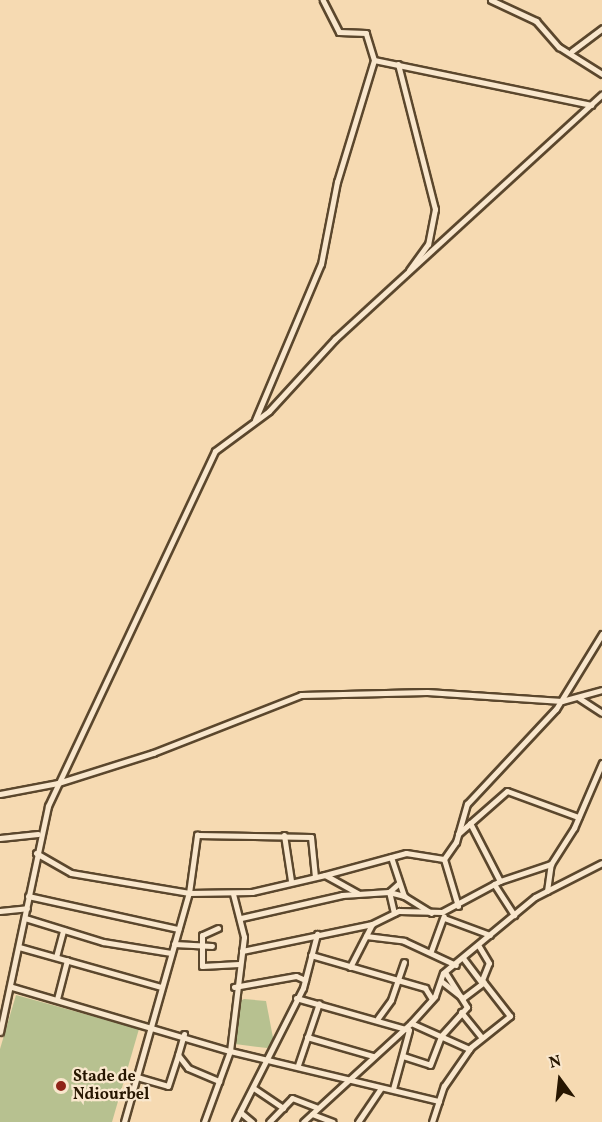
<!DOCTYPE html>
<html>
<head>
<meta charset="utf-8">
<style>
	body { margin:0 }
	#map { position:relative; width:602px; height:1122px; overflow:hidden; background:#f6dab2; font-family:Vollkorn,serif }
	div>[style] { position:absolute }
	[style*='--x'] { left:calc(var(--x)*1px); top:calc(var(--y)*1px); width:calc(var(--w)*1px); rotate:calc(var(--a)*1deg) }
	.green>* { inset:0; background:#b7c190 }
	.roads { filter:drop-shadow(2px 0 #5b472d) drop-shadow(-2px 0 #5b472d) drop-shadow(0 2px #5b472d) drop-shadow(0 -2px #5b472d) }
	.minor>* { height:5px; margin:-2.5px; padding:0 2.5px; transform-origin:2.5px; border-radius:2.5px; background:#f9e7cd }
	.dots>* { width:16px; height:16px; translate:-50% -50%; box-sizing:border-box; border:3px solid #f9e7cd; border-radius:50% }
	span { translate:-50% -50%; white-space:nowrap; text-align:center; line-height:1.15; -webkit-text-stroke:4.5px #f9e7cd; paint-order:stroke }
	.poi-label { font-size:16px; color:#271601; font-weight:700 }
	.left { translate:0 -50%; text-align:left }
	.north { position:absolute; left:530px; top:1050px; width:60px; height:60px; -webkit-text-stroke:4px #f9e7cd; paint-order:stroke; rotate:345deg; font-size:16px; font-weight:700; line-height:24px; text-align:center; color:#271601 }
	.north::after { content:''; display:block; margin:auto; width:21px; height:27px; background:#271601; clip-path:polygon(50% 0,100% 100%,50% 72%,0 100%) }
</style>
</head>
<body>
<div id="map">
	<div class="green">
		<i style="clip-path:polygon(16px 995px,139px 1029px,112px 1122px,0 1122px,0 1049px)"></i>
		<i style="clip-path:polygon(244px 999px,266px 1001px,274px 1043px,267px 1048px,235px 1044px,234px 1004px)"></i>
	</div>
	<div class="roads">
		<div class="minor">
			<i style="--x:491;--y:0;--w:50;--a:25"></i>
			<i style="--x:536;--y:21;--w:35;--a:49"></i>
			<i style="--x:559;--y:47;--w:51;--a:32.1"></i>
			<i style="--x:572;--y:51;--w:38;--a:-37"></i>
			<i style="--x:374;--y:60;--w:222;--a:11.7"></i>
			<i style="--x:398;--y:64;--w:150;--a:75.7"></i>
			<i style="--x:435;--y:209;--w:36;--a:101"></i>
			<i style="--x:428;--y:244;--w:32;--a:126"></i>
			<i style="--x:255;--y:420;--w:169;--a:-67.1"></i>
			<i style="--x:321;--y:264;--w:84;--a:-79"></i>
			<i style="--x:337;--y:182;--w:127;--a:-73.1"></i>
			<i style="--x:374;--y:60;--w:28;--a:-107"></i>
			<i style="--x:366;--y:33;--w:27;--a:-178"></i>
			<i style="--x:339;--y:32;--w:36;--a:-117"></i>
			<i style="--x:579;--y:698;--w:27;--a:33"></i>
			<i style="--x:0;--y:794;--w:59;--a:-10.7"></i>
			<i style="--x:58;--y:783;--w:100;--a:-17.5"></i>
			<i style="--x:153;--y:753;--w:159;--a:-21.4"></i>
			<i style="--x:301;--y:695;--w:126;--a:-1.4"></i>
			<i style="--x:427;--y:692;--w:135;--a:3.8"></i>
			<i style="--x:562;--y:701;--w:41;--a:-15.4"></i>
			<i style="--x:470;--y:823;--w:65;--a:62.7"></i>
			<i style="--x:458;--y:834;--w:65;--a:-41.3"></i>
			<i style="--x:507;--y:791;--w:76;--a:20.1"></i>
			<i style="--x:284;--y:835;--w:47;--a:81.3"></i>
			<i style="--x:0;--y:838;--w:38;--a:-6"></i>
			<i style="--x:36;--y:853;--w:40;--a:29.7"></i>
			<i style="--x:71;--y:873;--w:120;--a:9.6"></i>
			<i style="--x:189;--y:893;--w:63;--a:-0.9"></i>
			<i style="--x:252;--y:892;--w:75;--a:-13.1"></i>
			<i style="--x:325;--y:875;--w:38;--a:29"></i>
			<i style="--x:391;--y:857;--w:41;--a:71.6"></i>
			<i style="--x:404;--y:896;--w:32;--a:32"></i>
			<i style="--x:444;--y:859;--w:49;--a:73.4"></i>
			<i style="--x:325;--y:875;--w:84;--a:-15.2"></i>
			<i style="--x:406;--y:853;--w:38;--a:9"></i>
			<i style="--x:444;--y:859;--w:21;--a:-55"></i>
			<i style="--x:456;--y:842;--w:40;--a:-74"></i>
			<i style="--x:467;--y:804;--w:130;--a:-46.9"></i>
			<i style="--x:556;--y:709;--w:88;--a:-58.5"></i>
			<i style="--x:494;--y:884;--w:37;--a:57"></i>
			<i style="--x:547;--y:891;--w:27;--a:-82"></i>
			<i style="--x:551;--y:864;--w:43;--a:-57.4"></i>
			<i style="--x:574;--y:828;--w:71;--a:-66.7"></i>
			<i style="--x:28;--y:896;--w:154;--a:12.4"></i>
			<i style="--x:0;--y:911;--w:27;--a:-6"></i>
			<i style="--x:394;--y:913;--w:22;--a:-103"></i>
			<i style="--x:389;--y:892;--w:16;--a:15"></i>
			<i style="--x:25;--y:918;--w:82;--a:17.1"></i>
			<i style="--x:103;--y:942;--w:69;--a:9.2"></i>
			<i style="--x:241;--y:918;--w:104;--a:-12.8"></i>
			<i style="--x:342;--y:895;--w:47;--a:-3.7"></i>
			<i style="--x:389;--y:892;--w:13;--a:-42"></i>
			<i style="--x:444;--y:918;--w:49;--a:20.3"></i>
			<i style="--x:218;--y:928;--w:17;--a:156"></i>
			<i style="--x:202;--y:935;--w:31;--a:90"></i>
			<i style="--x:202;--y:966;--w:37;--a:-3"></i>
			<i style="--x:366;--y:936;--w:38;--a:7"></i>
			<i style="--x:404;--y:941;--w:57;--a:24.8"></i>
			<i style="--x:174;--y:944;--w:38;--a:3"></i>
			<i style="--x:19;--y:947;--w:148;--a:15.7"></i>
			<i style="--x:242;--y:951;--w:133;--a:-11.7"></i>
			<i style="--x:372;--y:924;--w:30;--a:-26"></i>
			<i style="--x:399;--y:911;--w:43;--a:1.3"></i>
			<i style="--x:442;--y:912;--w:66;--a:-28.1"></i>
			<i style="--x:500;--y:881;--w:54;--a:-18.4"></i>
			<i style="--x:431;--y:951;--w:37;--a:-70"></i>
			<i style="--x:311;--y:955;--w:119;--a:16.1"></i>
			<i style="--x:425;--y:988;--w:13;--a:58"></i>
			<i style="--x:56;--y:957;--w:28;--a:-75"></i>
			<i style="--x:463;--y:958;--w:31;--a:53"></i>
			<i style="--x:350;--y:967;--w:48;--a:-62.9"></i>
			<i style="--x:441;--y:981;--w:28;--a:38"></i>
			<i style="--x:463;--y:998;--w:26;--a:-37"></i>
			<i style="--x:12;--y:987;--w:227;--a:16.4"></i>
			<i style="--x:230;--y:1051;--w:215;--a:13.5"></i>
			<i style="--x:234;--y:987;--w:63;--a:-10.1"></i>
			<i style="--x:296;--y:976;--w:10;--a:24"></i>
			<i style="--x:296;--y:998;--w:117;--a:15.8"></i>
			<i style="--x:409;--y:1030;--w:61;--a:105.2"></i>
			<i style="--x:57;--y:999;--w:40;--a:-75.6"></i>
			<i style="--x:461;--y:1012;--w:32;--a:51"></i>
			<i style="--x:378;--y:1018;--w:22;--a:-54"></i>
			<i style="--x:391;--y:1000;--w:40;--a:-71.1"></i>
			<i style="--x:411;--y:1023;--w:64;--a:24.1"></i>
			<i style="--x:0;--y:1032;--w:231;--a:-78"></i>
			<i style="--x:48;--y:806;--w:392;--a:-64.8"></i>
			<i style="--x:215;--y:451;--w:67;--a:-36.5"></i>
			<i style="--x:269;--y:411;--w:98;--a:-47.5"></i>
			<i style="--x:335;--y:339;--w:362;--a:-42.5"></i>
			<i style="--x:184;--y:1034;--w:22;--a:106"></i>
			<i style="--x:178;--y:1055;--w:16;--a:52"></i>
			<i style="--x:188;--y:1068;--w:34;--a:23"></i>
			<i style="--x:307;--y:1037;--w:69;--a:16.1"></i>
			<i style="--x:403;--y:1056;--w:28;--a:18"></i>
			<i style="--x:430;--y:1065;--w:31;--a:-69"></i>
			<i style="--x:441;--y:1036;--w:39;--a:-48"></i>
			<i style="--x:467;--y:1007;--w:41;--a:-122.2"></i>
			<i style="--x:298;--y:1065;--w:65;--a:-71.3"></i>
			<i style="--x:137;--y:1077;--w:32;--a:16"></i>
			<i style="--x:168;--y:1086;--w:33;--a:-72"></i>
			<i style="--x:255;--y:1089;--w:34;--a:34"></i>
			<i style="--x:240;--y:1112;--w:16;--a:40"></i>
			<i style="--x:312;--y:1114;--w:22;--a:21"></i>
			<i style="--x:124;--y:1122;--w:238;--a:-74.2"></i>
			<i style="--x:189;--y:893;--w:59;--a:-82.1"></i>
			<i style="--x:197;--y:835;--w:114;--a:1"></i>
			<i style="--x:311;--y:837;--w:40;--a:84.3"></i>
			<i style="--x:204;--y:1122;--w:76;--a:-69.9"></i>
			<i style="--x:230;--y:1051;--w:115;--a:-83"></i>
			<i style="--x:244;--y:937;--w:44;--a:-104.3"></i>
			<i style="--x:235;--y:1122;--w:150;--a:-63.1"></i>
			<i style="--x:303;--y:988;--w:56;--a:-75.5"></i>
			<i style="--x:269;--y:1122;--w:33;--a:-46"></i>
			<i style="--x:292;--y:1098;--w:26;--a:21"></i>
			<i style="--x:303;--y:1122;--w:147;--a:-42.5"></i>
			<i style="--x:411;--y:1023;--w:36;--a:-48"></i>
			<i style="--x:435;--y:996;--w:24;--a:-71"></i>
			<i style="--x:443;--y:973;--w:119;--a:-39.6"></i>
			<i style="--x:535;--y:897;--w:75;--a:-26.9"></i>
			<i style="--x:358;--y:1122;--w:40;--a:-56"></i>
			<i style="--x:432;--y:1122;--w:38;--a:-72"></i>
			<i style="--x:444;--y:1086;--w:47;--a:-55.3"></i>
			<i style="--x:471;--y:1047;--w:50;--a:-38.5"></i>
			<i style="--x:510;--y:1016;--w:46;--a:-127.9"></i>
			<i style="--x:482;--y:980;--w:18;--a:-68"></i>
			<i style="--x:489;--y:963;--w:21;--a:-121"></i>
		</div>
	</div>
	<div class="dots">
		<i style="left:61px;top:1086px;background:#8f2418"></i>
	</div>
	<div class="poi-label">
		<span class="left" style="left:73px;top:1086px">Stade de<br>Ndiourbel</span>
	</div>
	<div class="north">N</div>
</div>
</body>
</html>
